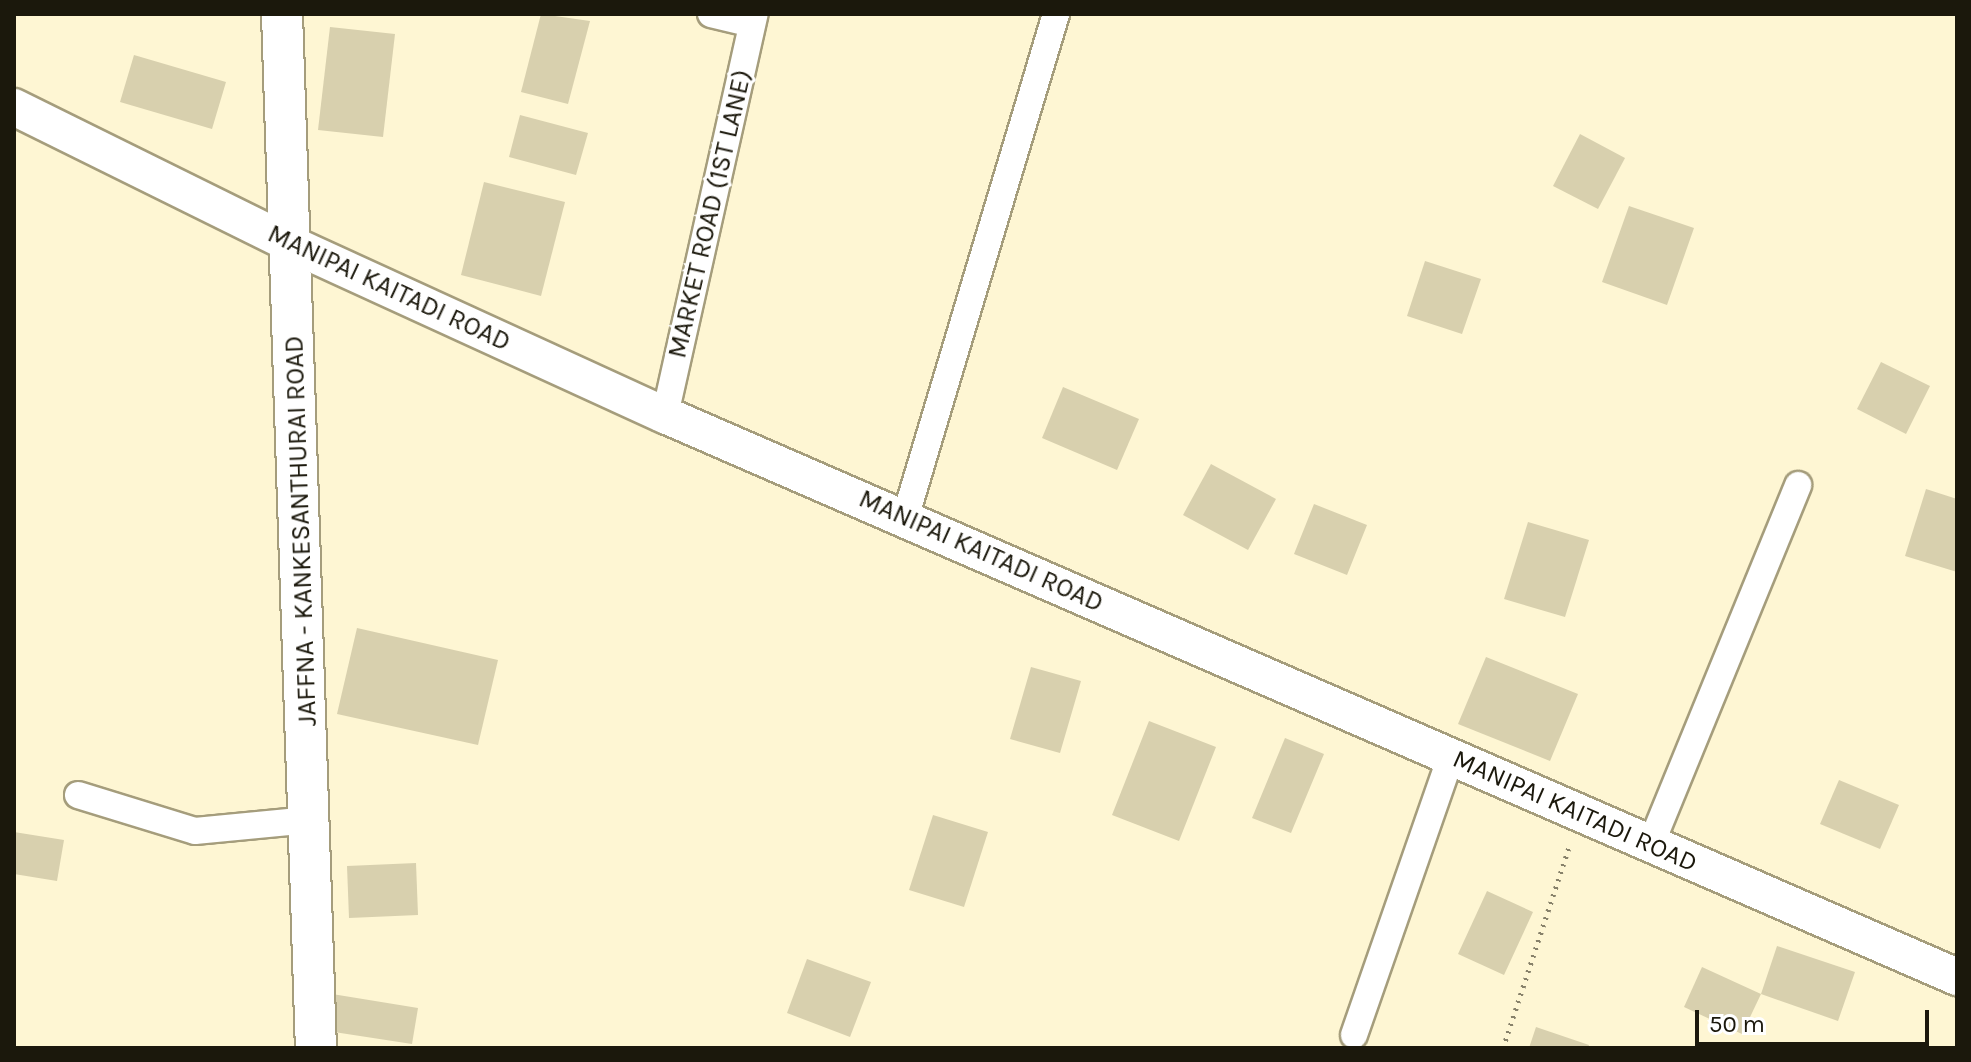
<!DOCTYPE html>
<html>
<head>
<meta charset="utf-8">
<style>
	body { margin:0 }
	#map { position:relative; width:1971px; height:1062px; overflow:hidden; background:#fef6d3; font-family:Karla,sans-serif }
	div>[style] { position:absolute }
	[style*='--x'] { left:calc(var(--x)*1px); top:calc(var(--y)*1px); width:calc(var(--w)*1px); rotate:calc(var(--a)*1deg) }
	.building>* { inset:0; background:#d8d0ae }
	.path>* { height:5px; margin-top:-2.5px; transform-origin:0; background:repeating-linear-gradient(90deg,#87816a 0 2px,transparent 0 8px) }
	.roads { filter:drop-shadow(2px 0 #a59d7c) drop-shadow(-2px 0 #a59d7c) drop-shadow(0 2px #a59d7c) drop-shadow(0 -2px #a59d7c) }
	.minor>* { height:26px; margin:-13px; padding:0 13px; transform-origin:13px; border-radius:13px; background:#fff }
	.secondary>* { height:36px; margin:-18px; padding:0 18px; transform-origin:18px; border-radius:18px; background:#fff }
	.primary>* { height:40px; margin:-20px; padding:0 20px; transform-origin:20px; border-radius:20px; background:#fff }
	span { translate:-50% -50%; white-space:nowrap; text-align:center; line-height:1.15; -webkit-text-stroke:6px #fff; paint-order:stroke }
	.street-label { font-size:26px; color:#1b180c }
	.frame { position:absolute; inset:0; border:16px solid #1b180c; pointer-events:none }
	.scale { position:absolute; left:1695px; top:1010px; width:234px; height:36px; box-sizing:border-box; border:4px solid #1b180c; border-top:0; padding-left:10px; font-size:24px; line-height:28px; white-space:nowrap; color:#1b180c; -webkit-text-stroke:6px #fff; paint-order:stroke }
</style>
</head>
<body>
<div id="map">
	<div class="building">
		<i style="clip-path:polygon(541px 14px,590px 21px,568px 104px,521px 92px)"></i>
		<i style="clip-path:polygon(330px 27px,395px 34px,383px 137px,318px 130px)"></i>
		<i style="clip-path:polygon(134px 55px,226px 82px,212px 129px,120px 102px)"></i>
		<i style="clip-path:polygon(520px 115px,588px 133px,576px 175px,509px 157px)"></i>
		<i style="clip-path:polygon(1580px 134px,1625px 158px,1598px 209px,1553px 186px)"></i>
		<i style="clip-path:polygon(484px 182px,565px 202px,541px 296px,461px 275px)"></i>
		<i style="clip-path:polygon(1629px 206px,1694px 228px,1667px 305px,1602px 282px)"></i>
		<i style="clip-path:polygon(1425px 261px,1481px 279px,1462px 334px,1407px 316px)"></i>
		<i style="clip-path:polygon(1881px 362px,1930px 386px,1906px 434px,1857px 409px)"></i>
		<i style="clip-path:polygon(1063px 387px,1139px 419px,1117px 470px,1042px 438px)"></i>
		<i style="clip-path:polygon(1211px 464px,1276px 499px,1248px 550px,1183px 515px)"></i>
		<i style="clip-path:polygon(1926px 489px,1957px 499px,1957px 572px,1905px 556px)"></i>
		<i style="clip-path:polygon(1314px 504px,1367px 525px,1347px 575px,1294px 554px)"></i>
		<i style="clip-path:polygon(1528px 522px,1589px 540px,1565px 617px,1504px 599px)"></i>
		<i style="clip-path:polygon(357px 628px,498px 660px,478px 745px,337px 714px)"></i>
		<i style="clip-path:polygon(1486px 657px,1578px 694px,1550px 761px,1458px 724px)"></i>
		<i style="clip-path:polygon(1031px 667px,1081px 681px,1060px 753px,1010px 739px)"></i>
		<i style="clip-path:polygon(1149px 721px,1216px 747px,1179px 841px,1112px 815px)"></i>
		<i style="clip-path:polygon(1285px 738px,1324px 754px,1291px 833px,1252px 818px)"></i>
		<i style="clip-path:polygon(1839px 780px,1899px 805px,1880px 849px,1820px 824px)"></i>
		<i style="clip-path:polygon(933px 815px,988px 832px,964px 907px,909px 890px)"></i>
		<i style="clip-path:polygon(14px 832px,64px 840px,57px 881px,14px 874px)"></i>
		<i style="clip-path:polygon(416px 863px,418px 915px,349px 918px,347px 866px)"></i>
		<i style="clip-path:polygon(1487px 891px,1533px 912px,1504px 975px,1458px 954px)"></i>
		<i style="clip-path:polygon(1777px 946px,1855px 972px,1838px 1021px,1761px 994px)"></i>
		<i style="clip-path:polygon(807px 959px,871px 982px,850px 1037px,787px 1013px)"></i>
		<i style="clip-path:polygon(1702px 967px,1761px 994px,1742px 1034px,1684px 1007px)"></i>
		<i style="clip-path:polygon(326px 993px,418px 1008px,412px 1044px,321px 1030px)"></i>
		<i style="clip-path:polygon(1536px 1027px,1589px 1045px,1588px 1048px,1529px 1048px)"></i>
	</div>
	<div class="path">
		<i style="--x:1503;--y:1048;--w:215;--a:-71.8"></i>
	</div>
	<div class="roads">
		<div class="minor">
			<i style="--x:711;--y:14;--w:42;--a:13.7"></i>
			<i style="--x:665;--y:415;--w:411;--a:-77.4"></i>
			<i style="--x:905;--y:518;--w:526;--a:-73.32"></i>
			<i style="--x:78;--y:795;--w:122;--a:17.1"></i>
			<i style="--x:195;--y:831;--w:115;--a:-5.5"></i>
			<i style="--x:1651;--y:844;--w:388;--a:-67.7"></i>
			<i style="--x:1354;--y:1035;--w:295;--a:-70.8"></i>
		</div>
		<div class="secondary">
			<i style="--x:14;--y:107;--w:311;--a:26.3"></i>
			<i style="--x:293;--y:245;--w:409;--a:24.6"></i>
			<i style="--x:665;--y:415;--w:1409;--a:23.51"></i>
		</div>
		<div class="primary">
			<i style="--x:282;--y:14;--w:1035;--a:88.12"></i>
		</div>
	</div>
	<div class="street-label">
		<span style="left:710px;top:214px;rotate:-77deg">MARKET ROAD (1ST LANE)</span>
		<span style="left:389px;top:288px;rotate:25deg">MANIPAI KAITADI ROAD</span>
		<span style="left:301px;top:531px;rotate:-92deg">JAFFNA - KANKESANTHURAI ROAD</span>
		<span style="left:981px;top:551px;rotate:24deg">MANIPAI KAITADI ROAD</span>
		<span style="left:1575px;top:811px;rotate:24deg">MANIPAI KAITADI ROAD</span>
	</div>
	<div class="frame"></div>
	<div class="scale">50 m</div>
</div>
</body>
</html>
